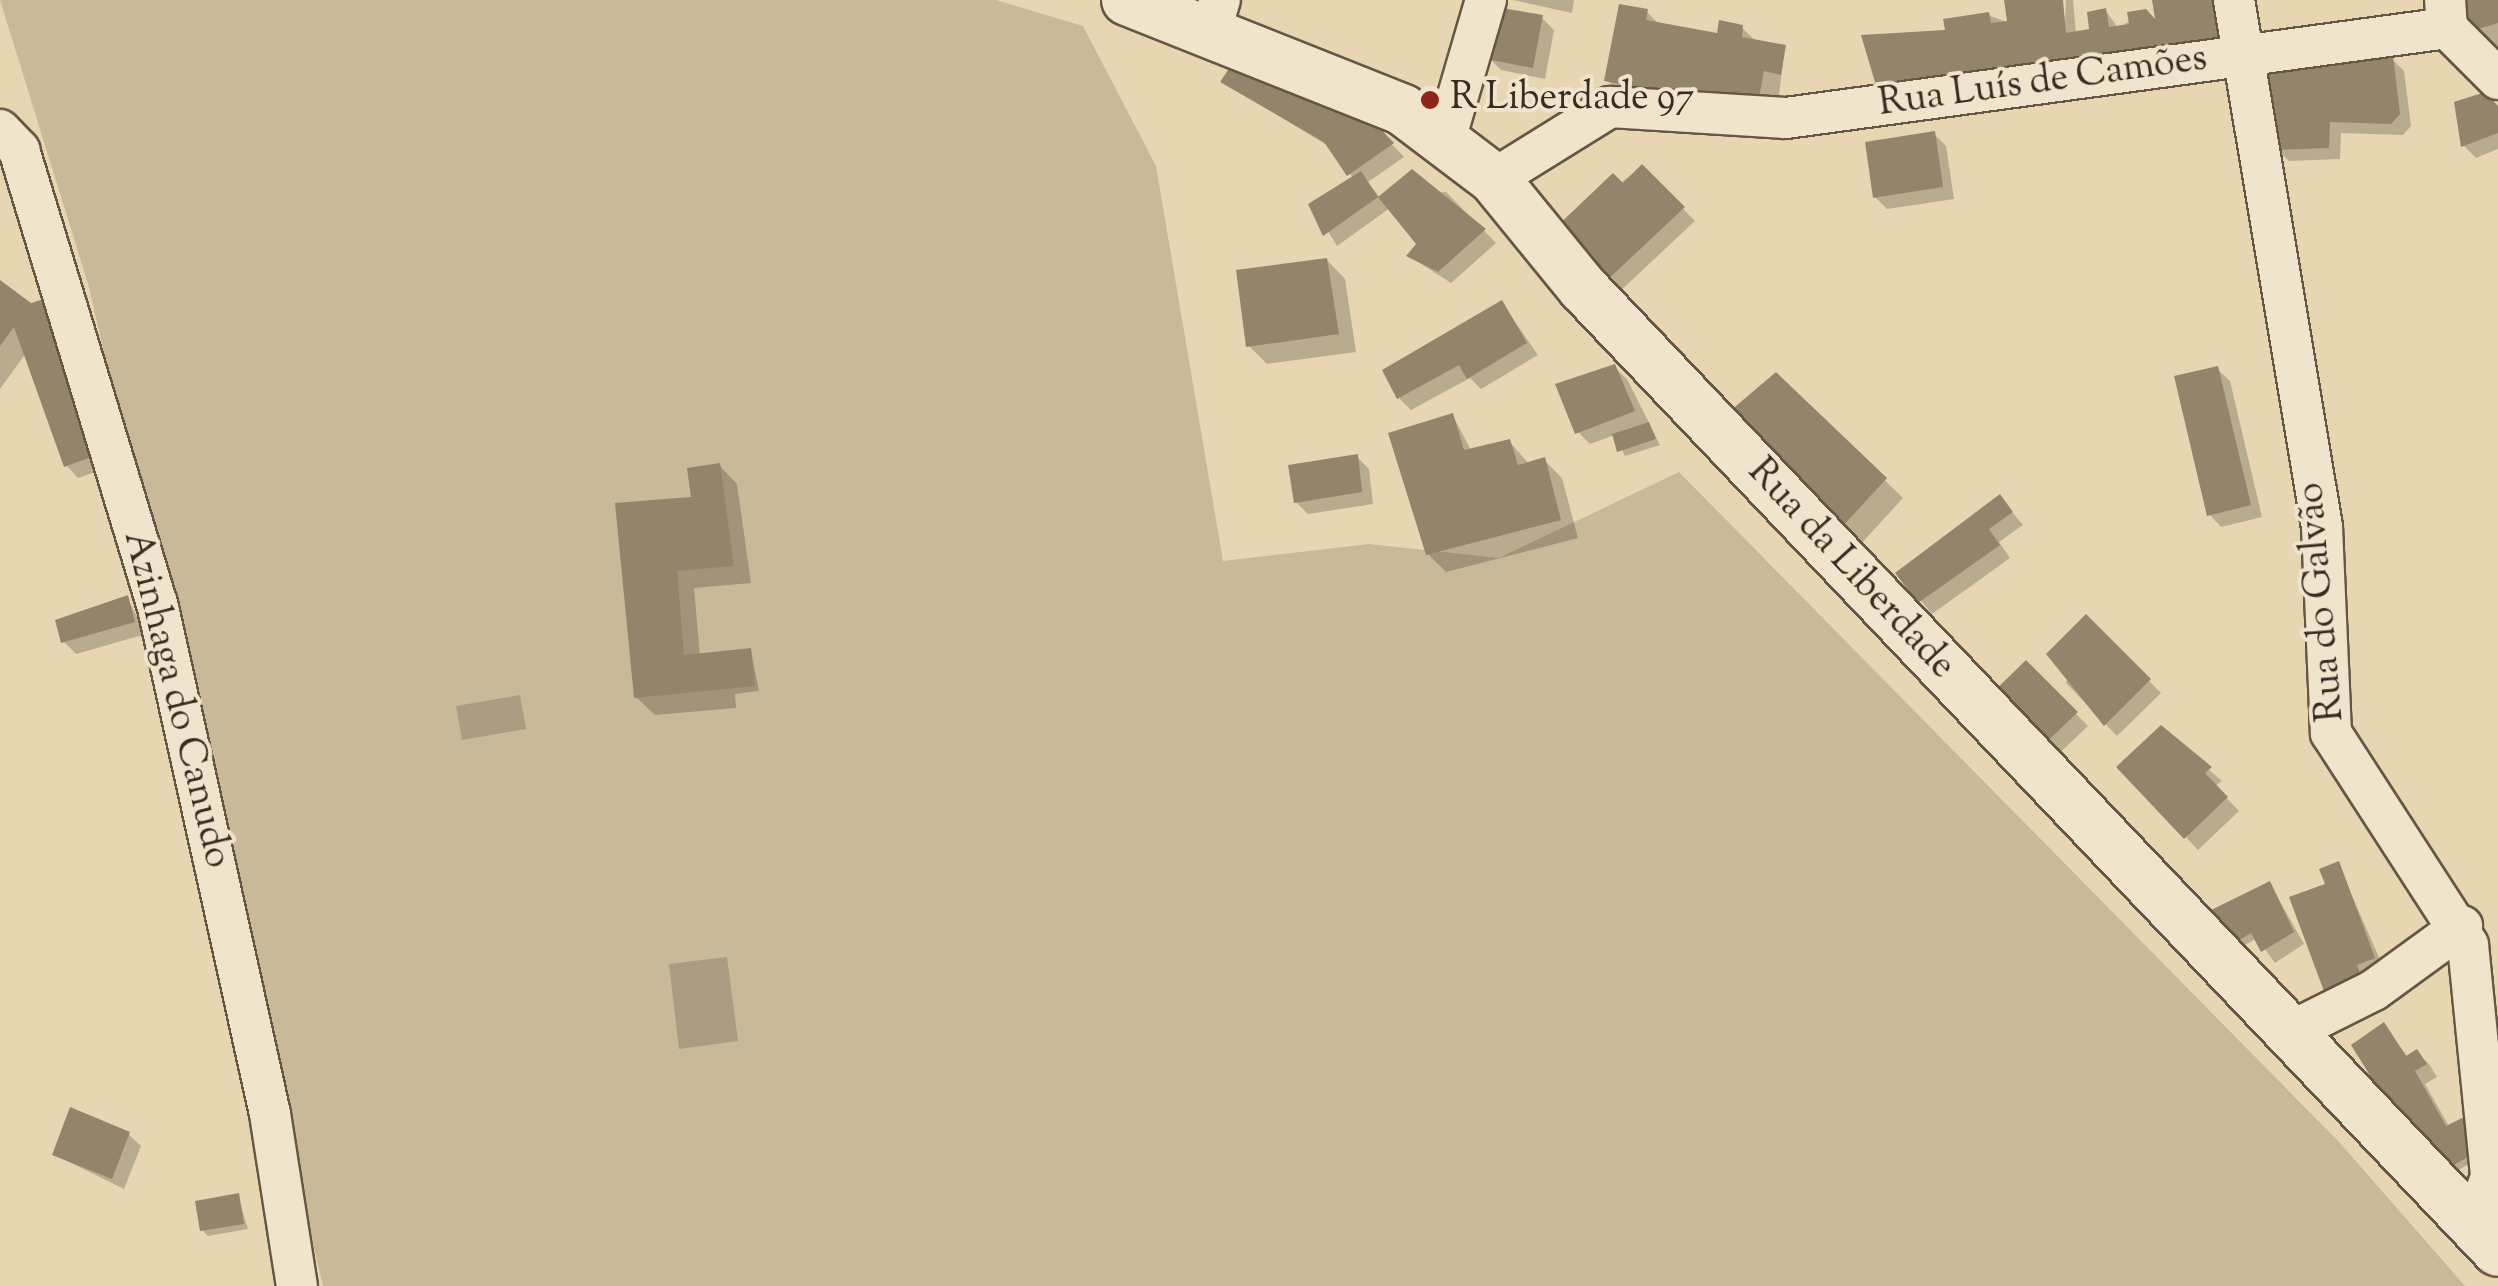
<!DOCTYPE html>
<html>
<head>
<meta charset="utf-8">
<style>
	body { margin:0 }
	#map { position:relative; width:2498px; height:1286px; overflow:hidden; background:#e8d6b2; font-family:"Sorts Mill Goudy",serif }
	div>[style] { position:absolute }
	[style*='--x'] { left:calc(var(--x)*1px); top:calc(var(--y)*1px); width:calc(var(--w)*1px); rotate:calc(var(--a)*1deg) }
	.green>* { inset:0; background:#cab999 }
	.water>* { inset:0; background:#ac9c81 }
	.shadow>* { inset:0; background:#0003 }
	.building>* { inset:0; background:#94846c }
	.roads { filter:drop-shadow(2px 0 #655645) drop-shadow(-2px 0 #655645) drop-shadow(0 2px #655645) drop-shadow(0 -2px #655645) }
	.minor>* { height:40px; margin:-20px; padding:0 20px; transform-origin:20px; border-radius:20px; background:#f0e4cd }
	.tertiary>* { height:50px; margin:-25px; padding:0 25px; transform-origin:25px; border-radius:25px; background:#f0e4cd }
	.dots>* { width:28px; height:28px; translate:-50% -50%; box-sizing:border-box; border:5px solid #f0e4cd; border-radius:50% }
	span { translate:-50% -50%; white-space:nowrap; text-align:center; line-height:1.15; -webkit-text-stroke:8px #f0e4cd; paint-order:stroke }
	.street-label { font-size:38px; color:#392b21 }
	.poi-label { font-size:38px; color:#392b21 }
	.left { translate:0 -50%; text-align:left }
</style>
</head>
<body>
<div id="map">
	<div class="green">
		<i style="clip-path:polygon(0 0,996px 0,1083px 26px,1156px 166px,1223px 561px,1369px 544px,1499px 558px,1679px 472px,2340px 1143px,2465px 1286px,323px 1286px,88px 284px)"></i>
	</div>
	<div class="water">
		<i style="clip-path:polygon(520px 695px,526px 729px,462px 740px,456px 706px)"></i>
		<i style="clip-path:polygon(727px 957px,738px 1041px,679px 1049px,669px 964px)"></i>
	</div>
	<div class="shadow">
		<i style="clip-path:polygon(1513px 0,1574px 0,1572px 13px)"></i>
		<i style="clip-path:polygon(2044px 0,2061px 0,2064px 46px,2066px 0,2073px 0,2076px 34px,2092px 31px,2090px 14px,2106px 11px,2118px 28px,2145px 12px,2158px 26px,2155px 0,2231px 0,2236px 56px,1895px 110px,1882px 97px,1864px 37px,1948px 32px,1946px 21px,1988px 15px,2009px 23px,2006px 3px)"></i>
		<i style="clip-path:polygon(2498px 0,2498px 46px,2488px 48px,2470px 30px)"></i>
		<i style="clip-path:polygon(1646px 11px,1660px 25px,1720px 36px,1742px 28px,1758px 43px,1785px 48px,1775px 126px,1625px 98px,1607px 80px)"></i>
		<i style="clip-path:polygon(1542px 18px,1554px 30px,1545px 79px,1501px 70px,1489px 58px)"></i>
		<i style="clip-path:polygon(2392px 59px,2404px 71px,2411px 126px,2403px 135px,2341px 133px,2340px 159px,2289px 161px,2277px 149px)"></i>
		<i style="clip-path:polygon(1252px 100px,1380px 132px,1404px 157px,1368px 182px,1380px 198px,1446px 192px,1496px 243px,1451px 283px,1409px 256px,1420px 244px,1390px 208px,1337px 246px,1312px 205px,1354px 179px,1330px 147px)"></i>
		<i style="clip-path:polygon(2498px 108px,2498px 149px,2476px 158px,2464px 146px)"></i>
		<i style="clip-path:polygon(1934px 134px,1946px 146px,1954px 199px,1887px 209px,1875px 197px)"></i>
		<i style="clip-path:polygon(1642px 167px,1695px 221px,1617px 294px,1556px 230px)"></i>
		<i style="clip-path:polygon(1327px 260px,1345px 279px,1356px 352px,1267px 364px,1249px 346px)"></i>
		<i style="clip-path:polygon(0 283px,109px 467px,78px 478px,66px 465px,26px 353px,0 389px)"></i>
		<i style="clip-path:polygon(1502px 303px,1538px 355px,1481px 389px,1470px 378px,1411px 410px,1399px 398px)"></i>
		<i style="clip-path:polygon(1614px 367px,1627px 379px,1660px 445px,1625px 456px,1615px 435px,1590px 444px,1578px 432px)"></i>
		<i style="clip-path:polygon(2217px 369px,2230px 381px,2262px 517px,2221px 527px,2209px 514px)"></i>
		<i style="clip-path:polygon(1776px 375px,1903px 498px,1860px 545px,1727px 417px)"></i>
		<i style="clip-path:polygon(1453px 416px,1472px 452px,1509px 441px,1529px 464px,1544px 460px,1562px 478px,1578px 538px,1446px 572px,1428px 554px,1391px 434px)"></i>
		<i style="clip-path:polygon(1357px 457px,1369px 469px,1373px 504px,1308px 514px,1296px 502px)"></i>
		<i style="clip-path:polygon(719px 465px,737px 484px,751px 583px,694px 588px,700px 656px,751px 651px,759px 691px,735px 694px,736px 708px,655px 715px,636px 697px,694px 499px)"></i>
		<i style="clip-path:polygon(1999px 497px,2023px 525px,1999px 542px,2010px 558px,1932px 614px,1898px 573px)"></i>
		<i style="clip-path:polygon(127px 597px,146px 634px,76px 654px,64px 642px)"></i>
		<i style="clip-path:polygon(2086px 618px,2161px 693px,2117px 736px,2066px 683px)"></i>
		<i style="clip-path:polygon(2026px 663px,2088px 726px,2049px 763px)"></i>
		<i style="clip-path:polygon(2161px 728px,2222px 781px,2215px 786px,2239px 811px,2198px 850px,2120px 767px)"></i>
		<i style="clip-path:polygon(2338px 864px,2385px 971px,2376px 1000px,2292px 899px,2328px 886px)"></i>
		<i style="clip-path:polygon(2270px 884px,2304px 944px,2275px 963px,2257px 938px,2235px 951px,2203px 916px)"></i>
		<i style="clip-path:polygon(2383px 1025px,2408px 1057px,2417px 1052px,2429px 1064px,2437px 1077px,2425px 1084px,2450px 1128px,2469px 1117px,2472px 1162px,2452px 1174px,2432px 1158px)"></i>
		<i style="clip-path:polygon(128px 1134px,141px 1146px,124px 1189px,55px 1155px)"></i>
		<i style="clip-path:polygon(238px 1196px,248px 1229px,208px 1236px,202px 1230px)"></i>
	</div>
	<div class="building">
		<i style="clip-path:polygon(2004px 0,2063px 0,2066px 33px,2089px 29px,2087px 12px,2106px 8px,2109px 27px,2129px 24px,2127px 12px,2146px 9px,2155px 19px,2152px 0,2221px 0,2225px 44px,1880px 99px,1861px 35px,1945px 30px,1943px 19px,1989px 12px,1991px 23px,2007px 21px)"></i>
		<i style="clip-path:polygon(2459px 0,2498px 0,2498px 23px,2468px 32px)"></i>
		<i style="clip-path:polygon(1619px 4px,1648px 9px,1646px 20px,1717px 33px,1719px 20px,1743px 25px,1742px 37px,1786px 45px,1781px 75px,1764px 71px,1757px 109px,1604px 81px)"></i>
		<i style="clip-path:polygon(1496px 7px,1543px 15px,1533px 68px,1486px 59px)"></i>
		<i style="clip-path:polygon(1241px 51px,1368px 116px,1394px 143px,1347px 176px,1324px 142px,1220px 82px)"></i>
		<i style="clip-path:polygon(2393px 56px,2400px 114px,2391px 124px,2330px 122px,2329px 148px,2274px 150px,2266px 72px)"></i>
		<i style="clip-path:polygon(2485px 92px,2498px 106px,2498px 133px,2461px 147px,2454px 102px)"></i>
		<i style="clip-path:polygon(1935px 131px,1943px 187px,1873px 198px,1865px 142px)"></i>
		<i style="clip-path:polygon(1642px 164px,1685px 207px,1603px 284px,1553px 230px,1613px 173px,1623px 183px)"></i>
		<i style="clip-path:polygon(1412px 169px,1486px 229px,1438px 272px,1406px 256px,1416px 244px,1378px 197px,1323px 236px,1308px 204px,1361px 171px,1378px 197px)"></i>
		<i style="clip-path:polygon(1327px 258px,1339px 334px,1246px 347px,1236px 270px)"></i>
		<i style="clip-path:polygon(0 280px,31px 303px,44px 299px,99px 454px,64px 467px,14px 327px,0 346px)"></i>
		<i style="clip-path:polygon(1502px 300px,1527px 343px,1467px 379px,1459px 365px,1397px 399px,1382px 370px)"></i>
		<i style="clip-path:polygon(1615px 364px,1635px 411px,1575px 434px,1555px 384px)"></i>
		<i style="clip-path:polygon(2218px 366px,2251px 505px,2207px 516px,2174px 376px)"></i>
		<i style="clip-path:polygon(1776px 372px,1887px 478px,1840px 529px,1723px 417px)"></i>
		<i style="clip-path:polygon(1453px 413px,1464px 450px,1510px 439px,1518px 465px,1545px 457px,1561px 520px,1426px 555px,1388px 433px)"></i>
		<i style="clip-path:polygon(1649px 422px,1656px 439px,1617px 452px,1612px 434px)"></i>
		<i style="clip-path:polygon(1358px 454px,1362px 492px,1294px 503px,1288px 465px)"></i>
		<i style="clip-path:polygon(720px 463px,734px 566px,677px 571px,684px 655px,751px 648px,755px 686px,634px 698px,615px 503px,691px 497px,687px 468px)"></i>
		<i style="clip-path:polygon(2000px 494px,2013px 512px,1989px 529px,2000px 545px,1918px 603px,1895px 573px)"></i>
		<i style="clip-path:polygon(128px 595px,135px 622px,61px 643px,55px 620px)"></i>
		<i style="clip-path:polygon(2086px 614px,2151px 679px,2104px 726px,2046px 654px)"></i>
		<i style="clip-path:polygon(2026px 660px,2078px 712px,2035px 753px,1984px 701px)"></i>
		<i style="clip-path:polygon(2161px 725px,2212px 767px,2205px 773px,2228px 797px,2184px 839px,2116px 767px)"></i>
		<i style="clip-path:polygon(2339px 861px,2375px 958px,2357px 965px,2366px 988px,2328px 1002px,2289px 897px,2325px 884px,2319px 869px)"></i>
		<i style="clip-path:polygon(2270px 881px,2294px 932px,2261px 952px,2251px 933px,2228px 947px,2199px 916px)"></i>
		<i style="clip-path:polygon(2384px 1022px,2406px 1056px,2417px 1049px,2427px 1064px,2415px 1071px,2446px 1126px,2470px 1114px,2468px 1157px,2445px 1170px,2437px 1148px,2414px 1146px,2351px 1045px)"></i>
		<i style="clip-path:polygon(70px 1107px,130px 1132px,112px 1179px,52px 1155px)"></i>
		<i style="clip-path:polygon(239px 1193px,244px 1224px,200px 1231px,195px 1201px)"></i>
	</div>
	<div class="roads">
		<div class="minor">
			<i style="--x:2234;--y:0;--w:534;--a:80.52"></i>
			<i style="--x:2322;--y:527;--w:206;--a:87.5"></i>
			<i style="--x:2331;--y:733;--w:252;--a:57.1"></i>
			<i style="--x:2468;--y:945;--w:233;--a:84.3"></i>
			<i style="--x:2491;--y:1177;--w:52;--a:110.2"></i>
			<i style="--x:2447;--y:28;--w:72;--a:45"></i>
			<i style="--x:1211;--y:29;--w:30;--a:-73"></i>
			<i style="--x:0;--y:130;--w:28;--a:46"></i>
			<i style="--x:19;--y:150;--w:474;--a:73.1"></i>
			<i style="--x:157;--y:603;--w:523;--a:77.53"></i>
			<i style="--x:270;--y:1114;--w:174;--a:81.1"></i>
			<i style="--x:1445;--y:140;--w:146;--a:-73.7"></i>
			<i style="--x:1494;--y:179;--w:137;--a:-31.8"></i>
			<i style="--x:1610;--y:107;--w:176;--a:3.6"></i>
			<i style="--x:1786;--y:118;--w:667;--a:-7.75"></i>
			<i style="--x:2447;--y:28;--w:28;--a:-94"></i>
			<i style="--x:2288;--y:1033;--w:96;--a:-26.6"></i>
			<i style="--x:2374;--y:990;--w:109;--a:-36"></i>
		</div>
		<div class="tertiary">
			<i style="--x:1127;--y:0;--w:297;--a:21.7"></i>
			<i style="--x:1403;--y:110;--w:114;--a:37.2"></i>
			<i style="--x:1494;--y:179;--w:141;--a:50.8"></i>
			<i style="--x:1583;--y:288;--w:1328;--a:46.46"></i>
		</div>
	</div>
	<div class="dots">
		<i style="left:1430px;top:100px;background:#8f2418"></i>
	</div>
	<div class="street-label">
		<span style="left:2043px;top:83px;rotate:-8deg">Rua Luís de Camões</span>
		<span style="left:1850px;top:570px;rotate:47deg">Rua da Liberdade</span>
		<span style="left:2323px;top:602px;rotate:-95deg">Rua do Galvão</span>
		<span style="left:175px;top:700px;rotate:76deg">Azinhaga do Canudo</span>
	</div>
	<div class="poi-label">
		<span class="left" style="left:1450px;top:100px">R Liberdade 97</span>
	</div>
</div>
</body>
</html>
